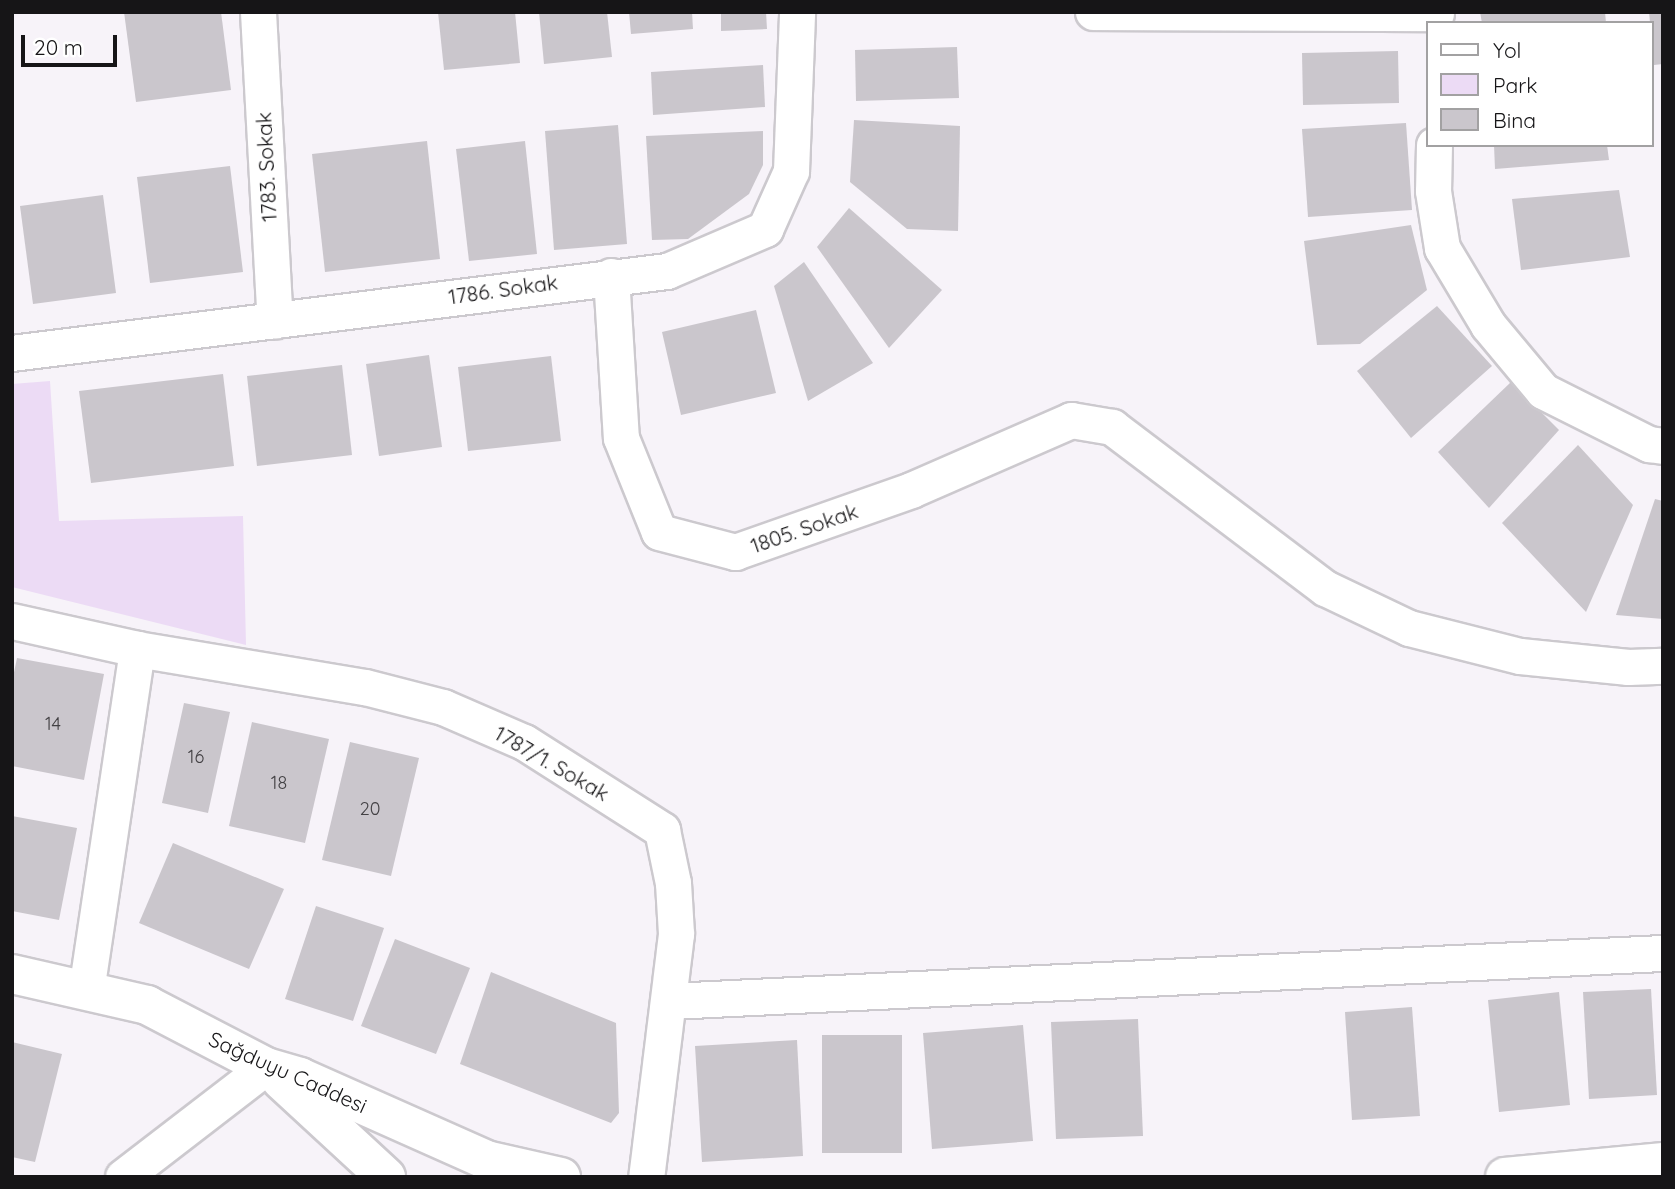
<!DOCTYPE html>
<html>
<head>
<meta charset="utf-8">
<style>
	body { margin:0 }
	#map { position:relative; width:1675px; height:1189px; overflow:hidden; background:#f7f3f9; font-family:Quicksand,sans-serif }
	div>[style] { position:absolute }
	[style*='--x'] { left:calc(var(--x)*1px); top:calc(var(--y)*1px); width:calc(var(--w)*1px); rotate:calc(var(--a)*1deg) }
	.green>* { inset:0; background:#ecdbf5 }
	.building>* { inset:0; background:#cac6cc }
	.roads { filter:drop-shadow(2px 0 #ccc9ce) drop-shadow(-2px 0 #ccc9ce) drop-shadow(0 2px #ccc9ce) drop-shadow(0 -2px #ccc9ce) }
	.street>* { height:35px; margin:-17.5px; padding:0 17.5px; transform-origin:17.5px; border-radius:17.5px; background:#fff }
	.secondary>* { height:38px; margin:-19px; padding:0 19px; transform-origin:19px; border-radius:19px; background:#fff }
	span { translate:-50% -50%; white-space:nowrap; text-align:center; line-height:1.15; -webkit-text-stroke:5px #fff; paint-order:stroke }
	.number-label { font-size:18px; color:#434144 }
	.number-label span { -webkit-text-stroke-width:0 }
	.street-label { font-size:21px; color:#161517 }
	.frame { position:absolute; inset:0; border:14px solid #161517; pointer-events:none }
	.legend { position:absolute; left:1426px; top:21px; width:228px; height:126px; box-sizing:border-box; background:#fff; border:2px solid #a2a1a2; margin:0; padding:9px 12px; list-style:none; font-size:21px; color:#161517 }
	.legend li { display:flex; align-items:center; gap:14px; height:35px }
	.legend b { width:35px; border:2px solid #a2a1a2 }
	.scale { position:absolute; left:21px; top:35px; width:96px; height:32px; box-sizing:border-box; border:4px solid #161517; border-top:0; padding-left:9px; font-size:21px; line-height:24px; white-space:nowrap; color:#161517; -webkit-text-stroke:5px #fff; paint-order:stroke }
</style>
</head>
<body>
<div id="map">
	<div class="green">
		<i style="clip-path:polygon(50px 381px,59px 521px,243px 516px,246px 645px,12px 587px,12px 384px)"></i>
	</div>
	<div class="building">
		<i style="clip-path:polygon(124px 12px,221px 12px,231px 90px,136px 102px)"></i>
		<i style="clip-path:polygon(438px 12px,515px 12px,520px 63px,444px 70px)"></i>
		<i style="clip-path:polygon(539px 12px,607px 12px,612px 57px,544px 64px)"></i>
		<i style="clip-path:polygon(629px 12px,692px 12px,693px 29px,631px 34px)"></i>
		<i style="clip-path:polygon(721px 12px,766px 12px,767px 29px,721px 31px)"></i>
		<i style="clip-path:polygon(1480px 12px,1605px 12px,1606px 23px,1482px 23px)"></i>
		<i style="clip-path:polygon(1649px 12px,1663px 12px,1663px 64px,1654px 65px)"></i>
		<i style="clip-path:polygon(957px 47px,959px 98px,856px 101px,855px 50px)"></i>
		<i style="clip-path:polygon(1398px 51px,1399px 103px,1303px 105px,1302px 53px)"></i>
		<i style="clip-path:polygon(763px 65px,765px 107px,653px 115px,651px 72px)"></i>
		<i style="clip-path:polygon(854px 120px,960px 126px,958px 231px,907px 229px,850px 182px)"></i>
		<i style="clip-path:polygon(1406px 123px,1412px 210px,1308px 217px,1302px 129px)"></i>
		<i style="clip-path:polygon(618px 125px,627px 244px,554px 250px,545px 131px)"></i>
		<i style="clip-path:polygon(763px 131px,763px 165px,749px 194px,688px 239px,652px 240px,646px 136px)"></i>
		<i style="clip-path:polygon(427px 141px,440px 259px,325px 272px,312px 154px)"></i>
		<i style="clip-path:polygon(525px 141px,537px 254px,469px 261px,456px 149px)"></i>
		<i style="clip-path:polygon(1494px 145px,1607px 145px,1609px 160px,1495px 169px)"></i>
		<i style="clip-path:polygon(230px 166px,243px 272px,150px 283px,137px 177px)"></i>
		<i style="clip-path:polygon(1619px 190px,1630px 257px,1521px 270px,1512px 199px)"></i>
		<i style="clip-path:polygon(103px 195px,116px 293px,33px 304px,20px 206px)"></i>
		<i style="clip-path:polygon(849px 208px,942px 290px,889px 348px,817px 247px)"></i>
		<i style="clip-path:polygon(1411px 225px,1427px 290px,1360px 344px,1317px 345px,1304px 241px)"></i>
		<i style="clip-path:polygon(804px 262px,873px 363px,808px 401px,774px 286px)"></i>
		<i style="clip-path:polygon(1437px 306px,1492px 366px,1411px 438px,1357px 371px)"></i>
		<i style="clip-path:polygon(756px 310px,776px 393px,681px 415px,662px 332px)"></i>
		<i style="clip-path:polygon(429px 355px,442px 447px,379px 456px,366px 364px)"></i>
		<i style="clip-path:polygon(551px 356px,561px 441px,468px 451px,458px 367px)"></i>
		<i style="clip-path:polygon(342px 365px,352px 455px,257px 466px,247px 376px)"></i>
		<i style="clip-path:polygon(223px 374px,234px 466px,91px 483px,79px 391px)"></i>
		<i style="clip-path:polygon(1511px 382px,1559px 430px,1489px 508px,1438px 452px)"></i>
		<i style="clip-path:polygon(1578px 445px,1633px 505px,1586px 612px,1502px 523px)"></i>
		<i style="clip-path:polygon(1655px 499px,1663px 501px,1663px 619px,1616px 615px)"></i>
		<i style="clip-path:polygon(17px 658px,104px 674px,84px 780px,12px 766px,12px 682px)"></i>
		<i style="clip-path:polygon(184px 703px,230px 712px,208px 813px,162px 803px)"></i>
		<i style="clip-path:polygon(252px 722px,329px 739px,305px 843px,229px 826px)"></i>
		<i style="clip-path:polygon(350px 742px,419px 758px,391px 876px,322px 860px)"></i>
		<i style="clip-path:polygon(12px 816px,77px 828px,59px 920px,12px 911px)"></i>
		<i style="clip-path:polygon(173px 843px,284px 889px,249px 969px,139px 923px)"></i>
		<i style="clip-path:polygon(316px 906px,384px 928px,353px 1021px,285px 999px)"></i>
		<i style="clip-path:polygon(395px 939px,470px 968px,436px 1054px,361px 1026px)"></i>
		<i style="clip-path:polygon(491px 972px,616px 1023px,619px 1113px,611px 1123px,460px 1064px)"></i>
		<i style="clip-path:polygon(1651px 989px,1657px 1095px,1589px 1099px,1583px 992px)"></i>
		<i style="clip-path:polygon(1559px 992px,1570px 1105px,1499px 1112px,1488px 1000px)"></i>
		<i style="clip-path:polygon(1412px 1007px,1420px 1116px,1352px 1120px,1345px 1012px)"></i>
		<i style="clip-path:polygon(1138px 1019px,1143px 1136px,1056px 1139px,1051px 1022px)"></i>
		<i style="clip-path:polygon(1023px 1025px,1033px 1141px,932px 1149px,923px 1033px)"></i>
		<i style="clip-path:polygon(822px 1035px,902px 1035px,902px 1153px,822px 1153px)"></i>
		<i style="clip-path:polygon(797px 1040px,803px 1156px,702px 1162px,695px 1046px)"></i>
		<i style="clip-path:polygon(12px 1042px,62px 1054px,35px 1162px,12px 1157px)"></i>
	</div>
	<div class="roads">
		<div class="street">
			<i style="--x:258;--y:12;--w:309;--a:86.9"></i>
			<i style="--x:1093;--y:12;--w:343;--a:0.2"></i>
			<i style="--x:1434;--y:145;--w:46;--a:91.2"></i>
			<i style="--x:1433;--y:191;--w:58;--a:81"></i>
			<i style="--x:1442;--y:248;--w:90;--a:59.1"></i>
			<i style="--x:1488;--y:325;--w:86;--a:50.2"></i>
			<i style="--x:1543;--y:391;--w:119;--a:26.6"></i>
			<i style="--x:1649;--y:444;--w:14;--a:8"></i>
			<i style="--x:611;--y:276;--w:162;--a:86.5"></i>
			<i style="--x:621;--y:438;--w:101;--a:68"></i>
			<i style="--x:659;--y:532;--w:79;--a:14.7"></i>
			<i style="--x:735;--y:552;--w:187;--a:-19.4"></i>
			<i style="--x:911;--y:490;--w:175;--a:-23.6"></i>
			<i style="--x:1071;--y:420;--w:42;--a:9.7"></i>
			<i style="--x:1112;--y:427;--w:267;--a:37.1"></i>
			<i style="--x:1325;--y:588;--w:93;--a:25.5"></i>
			<i style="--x:1409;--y:628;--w:114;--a:14.2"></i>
			<i style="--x:1520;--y:656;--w:109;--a:5.8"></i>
			<i style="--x:1628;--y:667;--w:35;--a:-2"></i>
			<i style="--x:12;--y:353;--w:660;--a:-7.14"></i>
			<i style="--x:667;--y:271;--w:107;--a:-23.2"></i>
			<i style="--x:765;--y:229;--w:64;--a:-65.9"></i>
			<i style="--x:791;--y:171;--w:159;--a:-87.8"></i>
			<i style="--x:12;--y:621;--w:128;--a:12.6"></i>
			<i style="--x:137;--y:649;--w:231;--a:9.5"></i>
			<i style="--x:365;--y:687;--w:81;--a:14.4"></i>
			<i style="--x:443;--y:707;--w:88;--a:23.4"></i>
			<i style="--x:524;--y:742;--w:164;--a:32.5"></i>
			<i style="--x:662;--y:830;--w:54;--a:78.3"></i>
			<i style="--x:673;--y:883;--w:51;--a:86.6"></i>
			<i style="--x:676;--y:934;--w:245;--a:97"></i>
			<i style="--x:86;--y:991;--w:346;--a:-81.5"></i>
			<i style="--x:670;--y:1001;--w:994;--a:-2.77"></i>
			<i style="--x:123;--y:1177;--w:180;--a:-37.6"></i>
		</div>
		<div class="secondary">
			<i style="--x:12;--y:974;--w:139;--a:12.9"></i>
			<i style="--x:147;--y:1005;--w:134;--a:27.5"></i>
			<i style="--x:266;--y:1067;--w:35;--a:16"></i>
			<i style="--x:300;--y:1077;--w:204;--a:24"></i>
			<i style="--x:486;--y:1160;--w:77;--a:12.8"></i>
			<i style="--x:281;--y:1080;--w:143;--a:42.7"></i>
			<i style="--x:1505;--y:1177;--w:159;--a:-5.4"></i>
		</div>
	</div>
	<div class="number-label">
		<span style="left:53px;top:724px">14</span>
		<span style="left:196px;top:757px">16</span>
		<span style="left:279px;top:783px">18</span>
		<span style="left:370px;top:809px">20</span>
	</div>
	<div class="street-label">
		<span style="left:266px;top:167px;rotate:-93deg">1783. Sokak</span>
		<span style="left:503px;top:289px;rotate:-8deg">1786. Sokak</span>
		<span style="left:804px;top:528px;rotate:-19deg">1805. Sokak</span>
		<span style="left:552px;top:763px;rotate:30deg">1787/1. Sokak</span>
		<span style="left:288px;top:1072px;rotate:24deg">Sağduyu Caddesi</span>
	</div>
	<div class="frame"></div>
	<ul class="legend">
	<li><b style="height:9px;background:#fff"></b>Yol</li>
	<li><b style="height:19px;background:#ecdbf5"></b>Park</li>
	<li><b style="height:19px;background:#cac6cc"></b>Bina</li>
	</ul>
	<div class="scale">20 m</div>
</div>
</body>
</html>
